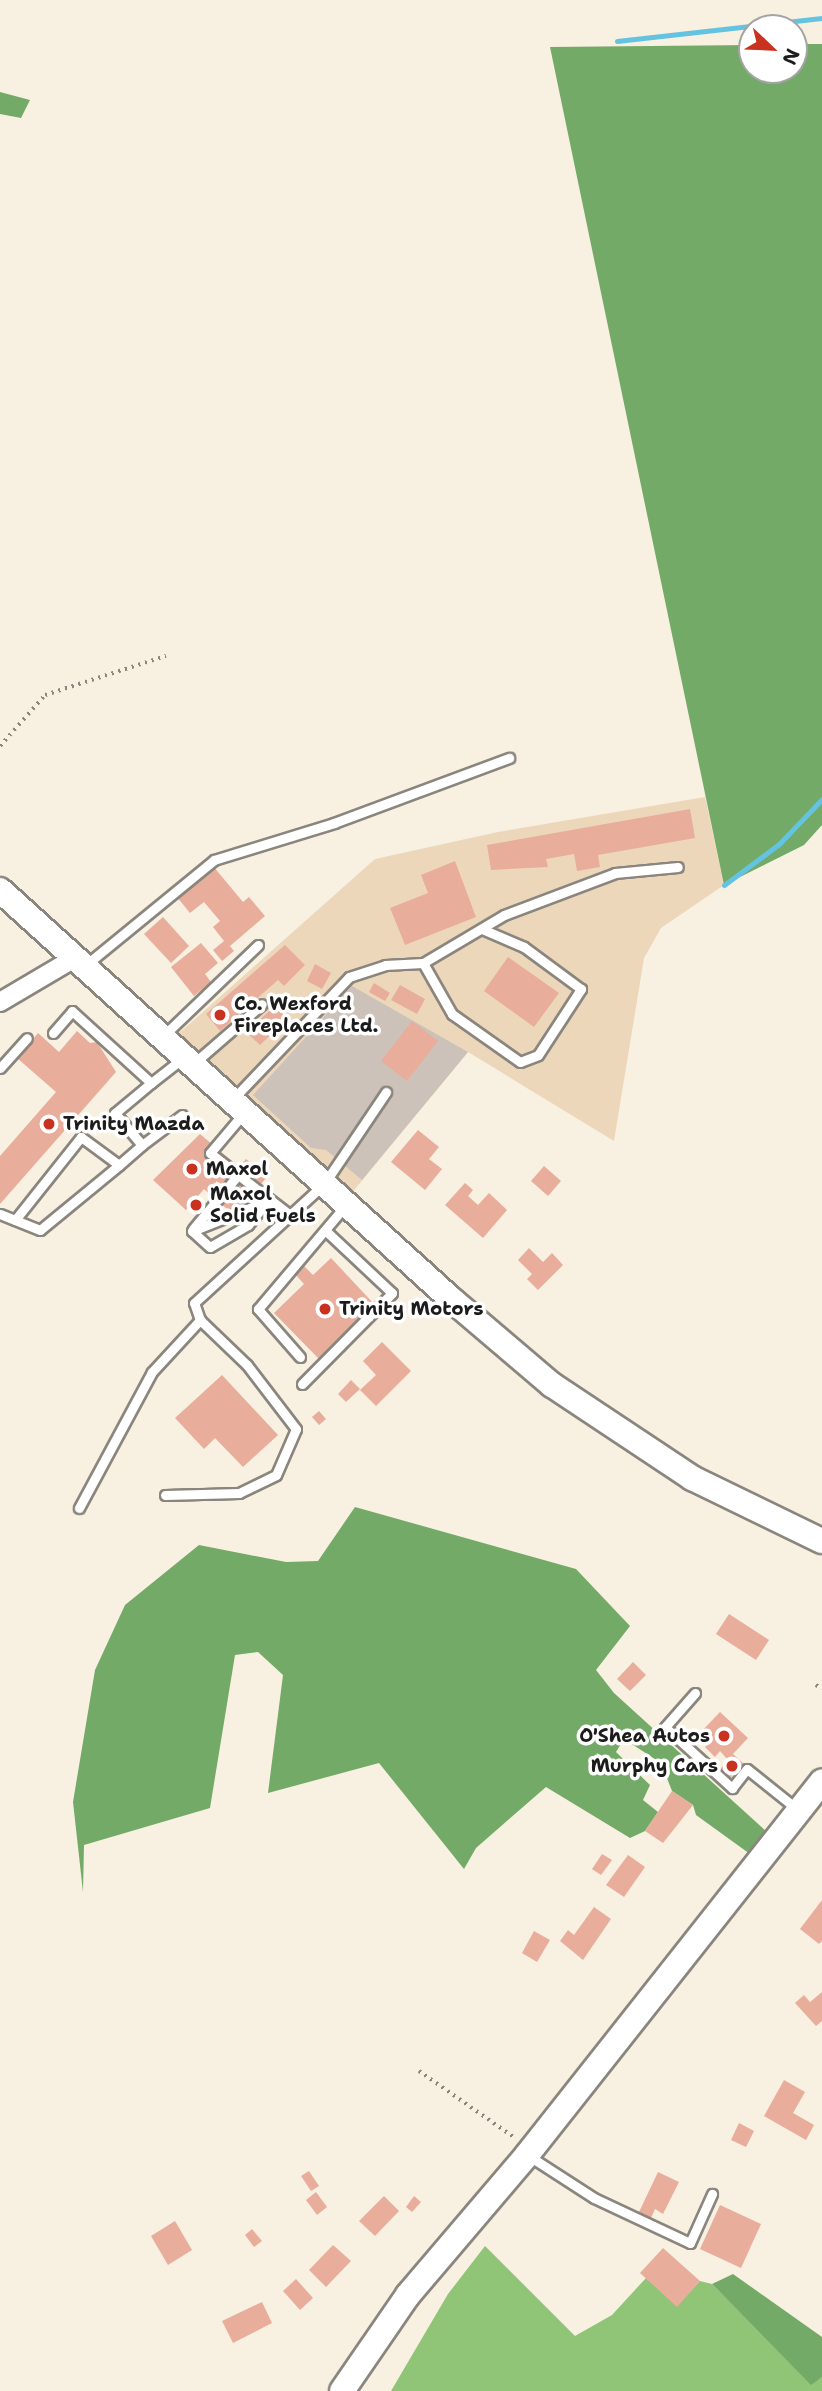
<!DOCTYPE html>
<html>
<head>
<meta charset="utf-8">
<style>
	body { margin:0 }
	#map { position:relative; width:822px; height:2391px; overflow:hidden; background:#f8f0e0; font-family:"Shantell Sans",sans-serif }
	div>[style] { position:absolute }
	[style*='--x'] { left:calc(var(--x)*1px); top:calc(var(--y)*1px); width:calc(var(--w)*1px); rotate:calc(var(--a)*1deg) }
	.built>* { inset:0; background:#edd7bb }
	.industrial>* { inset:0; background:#ccc2b9 }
	.green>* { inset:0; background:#90c476 }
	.forest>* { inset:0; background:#74aa67 }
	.stream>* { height:5px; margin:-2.5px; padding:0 2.5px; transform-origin:2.5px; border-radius:2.5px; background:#63c3e1 }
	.building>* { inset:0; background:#e9ad9b }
	.path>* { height:3.5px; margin-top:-1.75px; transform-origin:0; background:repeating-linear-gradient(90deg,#8a867e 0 2px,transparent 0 7px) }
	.roads { filter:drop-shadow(2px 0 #8a867e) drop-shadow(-2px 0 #8a867e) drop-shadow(0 2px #8a867e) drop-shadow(0 -2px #8a867e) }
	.service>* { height:9px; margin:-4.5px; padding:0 4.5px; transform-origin:4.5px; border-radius:4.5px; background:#fff }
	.minor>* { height:18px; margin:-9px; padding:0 9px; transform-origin:9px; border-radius:9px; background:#fff }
	.secondary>* { height:24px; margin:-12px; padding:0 12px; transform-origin:12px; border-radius:12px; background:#fff }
	.dots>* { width:19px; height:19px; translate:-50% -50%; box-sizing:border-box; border:4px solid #fff; border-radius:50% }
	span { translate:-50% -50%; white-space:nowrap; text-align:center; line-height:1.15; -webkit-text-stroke:7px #fff; paint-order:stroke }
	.poi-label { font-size:19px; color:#1c1c1c; font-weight:700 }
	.left { translate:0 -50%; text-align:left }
	.right { translate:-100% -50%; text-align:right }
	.north { position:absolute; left:738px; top:14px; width:70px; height:70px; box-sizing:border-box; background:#fff; border:2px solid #a4a4a4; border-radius:50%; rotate:113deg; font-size:19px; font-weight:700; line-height:28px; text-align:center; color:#1c1c1c }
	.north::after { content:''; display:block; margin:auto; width:24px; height:32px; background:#c8321e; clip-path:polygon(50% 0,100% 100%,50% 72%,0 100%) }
</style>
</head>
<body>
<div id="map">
	<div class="built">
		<i style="clip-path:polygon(705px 797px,724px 885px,661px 928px,644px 958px,614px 1141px,468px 1052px,351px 1194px,177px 1035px,375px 859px,498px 832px)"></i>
	</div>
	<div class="industrial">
		<i style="clip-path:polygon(352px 986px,468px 1052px,362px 1180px,326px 1150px,311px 1148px,253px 1095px)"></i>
	</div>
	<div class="green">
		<i style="clip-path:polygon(485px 2246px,575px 2336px,612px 2315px,646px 2278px,677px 2306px,700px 2281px,712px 2284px,811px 2384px,822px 2377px,822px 2391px,391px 2391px,448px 2294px)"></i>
	</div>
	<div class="forest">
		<i style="clip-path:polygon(794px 44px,822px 44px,822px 825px,804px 845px,724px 885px,550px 47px,752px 45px,752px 70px,794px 70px)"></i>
		<i style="clip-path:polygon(0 92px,30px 100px,21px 118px,0 114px)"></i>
		<i style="clip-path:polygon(355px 1507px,576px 1569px,630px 1626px,596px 1670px,614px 1693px,767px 1832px,750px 1854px,696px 1815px,693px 1805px,672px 1791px,661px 1763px,624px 1739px,616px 1752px,650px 1785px,643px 1800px,658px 1812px,645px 1831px,630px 1838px,546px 1787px,476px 1848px,464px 1869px,379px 1763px,268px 1793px,283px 1675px,258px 1652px,235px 1655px,210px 1808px,84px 1845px,83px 1892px,73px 1802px,95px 1670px,125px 1605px,199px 1545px,286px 1562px,318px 1561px)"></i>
		<i style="clip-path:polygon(733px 2274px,822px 2337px,822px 2377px,811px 2385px,712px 2284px)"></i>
	</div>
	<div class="stream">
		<i style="--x:617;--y:41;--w:206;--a:-6.4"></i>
		<i style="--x:724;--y:885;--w:69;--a:-36.7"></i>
		<i style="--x:779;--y:844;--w:62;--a:-46.3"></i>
	</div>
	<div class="building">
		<i style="clip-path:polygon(690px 809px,695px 838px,598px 855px,600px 867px,577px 871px,574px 854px,546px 859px,548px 867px,491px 870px,487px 845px)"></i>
		<i style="clip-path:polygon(455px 861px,476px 917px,405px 945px,390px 908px,428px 893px,421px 875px)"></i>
		<i style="clip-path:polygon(213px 866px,243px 902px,249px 897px,265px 916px,230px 946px,234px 951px,222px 961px,213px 950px,224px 941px,213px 927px,220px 921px,204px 902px,190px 913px,177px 897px)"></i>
		<i style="clip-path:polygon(163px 917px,189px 946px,171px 963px,144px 934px)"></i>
		<i style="clip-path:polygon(201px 943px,218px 963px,205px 974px,211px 982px,194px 996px,171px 967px)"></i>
		<i style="clip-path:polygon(285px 945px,305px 965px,284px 986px,278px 980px,220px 1031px,206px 1014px)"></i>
		<i style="clip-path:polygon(508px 957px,559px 993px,534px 1027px,484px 991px)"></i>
		<i style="clip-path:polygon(315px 964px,331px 973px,322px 989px,307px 981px)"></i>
		<i style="clip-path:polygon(374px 983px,390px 993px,385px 1001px,369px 992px)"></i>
		<i style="clip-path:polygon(400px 985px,425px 999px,417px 1014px,391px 1000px)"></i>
		<i style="clip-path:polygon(276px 1005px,288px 1018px,260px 1045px,246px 1032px)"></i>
		<i style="clip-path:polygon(412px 1021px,438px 1041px,407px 1081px,381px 1061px)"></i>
		<i style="clip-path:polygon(77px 1031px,90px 1043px,97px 1042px,116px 1072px,0 1204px,0 1156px,56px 1092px,17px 1058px,38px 1033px,59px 1052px)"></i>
		<i style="clip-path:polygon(418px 1130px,439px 1147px,429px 1159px,442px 1169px,425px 1190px,391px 1162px)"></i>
		<i style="clip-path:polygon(200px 1134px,239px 1167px,246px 1159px,267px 1177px,234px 1215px,204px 1189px,186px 1210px,153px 1180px)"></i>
		<i style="clip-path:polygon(544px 1166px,561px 1181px,548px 1196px,531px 1181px)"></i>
		<i style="clip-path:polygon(465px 1183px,473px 1190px,468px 1196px,478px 1205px,489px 1193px,507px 1210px,483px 1238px,445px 1205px)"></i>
		<i style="clip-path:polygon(529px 1248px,543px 1262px,552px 1253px,563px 1265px,538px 1290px,527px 1279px,532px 1274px,518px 1260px)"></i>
		<i style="clip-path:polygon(331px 1258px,375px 1305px,319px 1359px,274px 1313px,304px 1284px,295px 1274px,304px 1266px,313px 1275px)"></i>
		<i style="clip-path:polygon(382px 1342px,411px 1371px,376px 1406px,360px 1390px,376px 1375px,363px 1361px)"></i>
		<i style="clip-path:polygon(222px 1375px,278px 1435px,243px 1467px,215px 1438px,204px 1449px,175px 1418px)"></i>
		<i style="clip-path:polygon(351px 1380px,360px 1389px,346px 1402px,338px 1394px)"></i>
		<i style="clip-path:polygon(319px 1411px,326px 1419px,319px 1425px,312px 1417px)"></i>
		<i style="clip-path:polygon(729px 1614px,769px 1640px,756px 1660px,716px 1634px)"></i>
		<i style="clip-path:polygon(633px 1662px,646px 1675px,630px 1691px,617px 1679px)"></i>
		<i style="clip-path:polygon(720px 1712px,748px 1738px,733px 1754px,744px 1764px,731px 1777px,721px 1768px,728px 1760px,720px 1751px,715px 1757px,705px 1747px,710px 1742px,700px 1733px)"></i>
		<i style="clip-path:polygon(672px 1791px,693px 1805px,663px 1843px,645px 1831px)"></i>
		<i style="clip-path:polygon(602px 1854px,612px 1860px,601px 1875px,592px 1869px)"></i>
		<i style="clip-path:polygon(628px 1855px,645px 1867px,624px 1897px,606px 1885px)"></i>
		<i style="clip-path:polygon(822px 1900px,822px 1941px,819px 1944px,800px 1929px)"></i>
		<i style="clip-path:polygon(594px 1907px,611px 1919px,583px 1960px,560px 1941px,568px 1930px,574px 1935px)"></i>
		<i style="clip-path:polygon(534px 1931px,550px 1940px,537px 1962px,522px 1953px)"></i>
		<i style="clip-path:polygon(822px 1992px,822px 2021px,816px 2026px,795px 2003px,804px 1995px,810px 2002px)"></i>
		<i style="clip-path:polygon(784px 2080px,805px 2092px,793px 2113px,814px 2125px,806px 2140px,764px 2116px)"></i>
		<i style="clip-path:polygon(739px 2123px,754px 2131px,746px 2147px,731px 2140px)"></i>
		<i style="clip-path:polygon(309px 2171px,319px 2186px,311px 2191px,301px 2176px)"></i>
		<i style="clip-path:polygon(658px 2172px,679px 2182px,663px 2214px,655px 2209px,651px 2218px,639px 2212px)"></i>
		<i style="clip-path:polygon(316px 2192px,327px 2207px,317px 2215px,306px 2200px)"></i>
		<i style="clip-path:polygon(384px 2196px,399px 2211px,375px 2236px,359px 2221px)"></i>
		<i style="clip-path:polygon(414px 2196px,421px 2202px,412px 2212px,406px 2207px)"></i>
		<i style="clip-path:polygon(720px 2205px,761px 2224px,741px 2268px,700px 2249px)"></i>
		<i style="clip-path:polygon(175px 2221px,192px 2250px,168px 2265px,151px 2236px)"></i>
		<i style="clip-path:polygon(252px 2229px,262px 2241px,254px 2247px,245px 2235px)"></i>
		<i style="clip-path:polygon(333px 2245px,351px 2261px,326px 2287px,309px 2270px)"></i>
		<i style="clip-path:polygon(663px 2248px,700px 2281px,677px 2307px,640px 2273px)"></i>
		<i style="clip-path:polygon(296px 2279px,313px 2298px,300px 2310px,283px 2291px)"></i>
		<i style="clip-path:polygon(262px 2302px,272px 2323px,233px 2343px,222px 2321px)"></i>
	</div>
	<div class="path">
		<i style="--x:0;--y:746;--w:68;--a:-48.6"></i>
		<i style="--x:45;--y:695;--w:127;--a:-17.9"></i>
		<i style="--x:816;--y:1685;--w:7;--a:34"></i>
		<i style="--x:419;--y:2071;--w:117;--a:34.9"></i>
	</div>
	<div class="roads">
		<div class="service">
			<i style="--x:423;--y:963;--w:59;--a:60.4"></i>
			<i style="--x:452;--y:1014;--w:83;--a:35.2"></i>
			<i style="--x:520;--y:1062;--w:19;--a:-21"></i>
			<i style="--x:538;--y:1055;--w:79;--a:-56.9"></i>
			<i style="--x:581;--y:989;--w:71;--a:-143.6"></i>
			<i style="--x:524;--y:947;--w:46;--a:-156.8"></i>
			<i style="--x:87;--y:964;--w:164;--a:-39.3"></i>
			<i style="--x:214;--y:860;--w:126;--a:-17.1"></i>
			<i style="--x:334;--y:823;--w:187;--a:-20.4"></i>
			<i style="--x:53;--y:1033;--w:29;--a:-49"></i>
			<i style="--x:72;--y:1011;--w:107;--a:42.3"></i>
			<i style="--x:151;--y:1083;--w:39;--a:-38"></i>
			<i style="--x:162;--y:1037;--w:133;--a:-43.8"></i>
			<i style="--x:193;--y:1064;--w:91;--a:-41"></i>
			<i style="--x:0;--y:1068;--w:40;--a:-48"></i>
			<i style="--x:232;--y:1100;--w:170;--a:-46.4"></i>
			<i style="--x:349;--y:977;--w:38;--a:-18"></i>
			<i style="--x:385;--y:965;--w:38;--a:-3"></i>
			<i style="--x:423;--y:963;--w:94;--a:-30.7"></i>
			<i style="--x:504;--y:915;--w:119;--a:-20.7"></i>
			<i style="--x:615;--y:873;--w:63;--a:-5.4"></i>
			<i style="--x:243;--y:1114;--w:51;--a:130.2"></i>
			<i style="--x:210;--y:1153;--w:101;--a:37.8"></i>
			<i style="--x:142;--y:1145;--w:50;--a:-36.9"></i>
			<i style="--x:0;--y:1214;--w:43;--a:21.8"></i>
			<i style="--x:40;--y:1230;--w:102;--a:-39.4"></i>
			<i style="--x:15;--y:1220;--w:106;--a:-51.5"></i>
			<i style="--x:81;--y:1137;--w:47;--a:36.4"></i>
			<i style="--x:119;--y:1165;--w:30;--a:-41"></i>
			<i style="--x:142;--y:1145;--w:42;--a:-130.2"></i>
			<i style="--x:115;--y:1113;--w:47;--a:-39.8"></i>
			<i style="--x:193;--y:1229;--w:70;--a:-50.2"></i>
			<i style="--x:192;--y:1231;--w:24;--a:42"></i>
			<i style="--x:210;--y:1247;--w:44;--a:-30.1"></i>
			<i style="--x:248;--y:1225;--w:33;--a:-51"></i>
			<i style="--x:192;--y:1231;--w:79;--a:-21.7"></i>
			<i style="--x:300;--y:1357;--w:64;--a:-131.2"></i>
			<i style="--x:258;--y:1309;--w:135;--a:-49.8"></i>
			<i style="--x:302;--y:1384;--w:128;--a:-45.3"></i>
			<i style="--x:392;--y:1293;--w:92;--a:-136.8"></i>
			<i style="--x:165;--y:1495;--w:74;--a:-1.5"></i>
			<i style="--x:239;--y:1493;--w:41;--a:-25.9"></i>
			<i style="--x:276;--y:1475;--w:50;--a:-66.5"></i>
			<i style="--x:296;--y:1429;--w:81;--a:-127.4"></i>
			<i style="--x:247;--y:1365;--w:65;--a:-136.2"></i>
			<i style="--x:200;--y:1320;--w:18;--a:-109"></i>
			<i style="--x:194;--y:1303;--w:176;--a:-42.5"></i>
			<i style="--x:324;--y:1184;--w:111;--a:-56"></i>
			<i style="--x:79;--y:1508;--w:154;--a:-61.8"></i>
			<i style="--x:152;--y:1372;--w:71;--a:-47.3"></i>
			<i style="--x:695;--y:1693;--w:45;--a:131.4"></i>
			<i style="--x:665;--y:1727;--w:91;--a:42.3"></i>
			<i style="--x:732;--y:1788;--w:24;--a:-52"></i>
			<i style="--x:747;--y:1769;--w:64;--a:38.7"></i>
			<i style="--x:529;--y:2156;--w:77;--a:32.9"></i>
			<i style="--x:594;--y:2198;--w:106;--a:25.1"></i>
			<i style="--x:690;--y:2243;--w:54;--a:-65.8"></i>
		</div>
		<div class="minor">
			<i style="--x:0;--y:1002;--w:85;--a:-30.5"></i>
		</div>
		<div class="secondary">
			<i style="--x:0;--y:890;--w:610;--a:42.21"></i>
			<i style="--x:452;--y:1300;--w:131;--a:40.4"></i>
			<i style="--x:552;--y:1385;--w:168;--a:33.6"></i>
			<i style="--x:692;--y:1478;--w:144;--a:25.9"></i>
			<i style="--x:342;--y:2391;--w:116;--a:-55.5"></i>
			<i style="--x:408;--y:2295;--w:184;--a:-49.6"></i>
			<i style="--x:527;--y:2155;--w:476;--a:-51.7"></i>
		</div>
	</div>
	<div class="dots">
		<i style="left:220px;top:1015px;background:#c8321e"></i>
		<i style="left:49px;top:1124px;background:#c8321e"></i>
		<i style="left:192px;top:1169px;background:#c8321e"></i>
		<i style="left:196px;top:1205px;background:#c8321e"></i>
		<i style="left:325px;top:1309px;background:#c8321e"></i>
		<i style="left:724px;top:1736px;background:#c8321e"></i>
		<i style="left:732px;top:1766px;background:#c8321e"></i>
	</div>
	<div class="poi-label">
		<span class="left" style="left:234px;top:1015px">Co. Wexford<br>Fireplaces Ltd.</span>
		<span class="left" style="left:63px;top:1124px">Trinity Mazda</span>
		<span class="left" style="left:206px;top:1169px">Maxol</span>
		<span class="left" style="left:210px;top:1205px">Maxol<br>Solid Fuels</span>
		<span class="left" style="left:339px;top:1309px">Trinity Motors</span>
		<span class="right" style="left:710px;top:1736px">O'Shea Autos</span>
		<span class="right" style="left:718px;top:1766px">Murphy Cars</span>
	</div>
	<div class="north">N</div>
</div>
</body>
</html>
